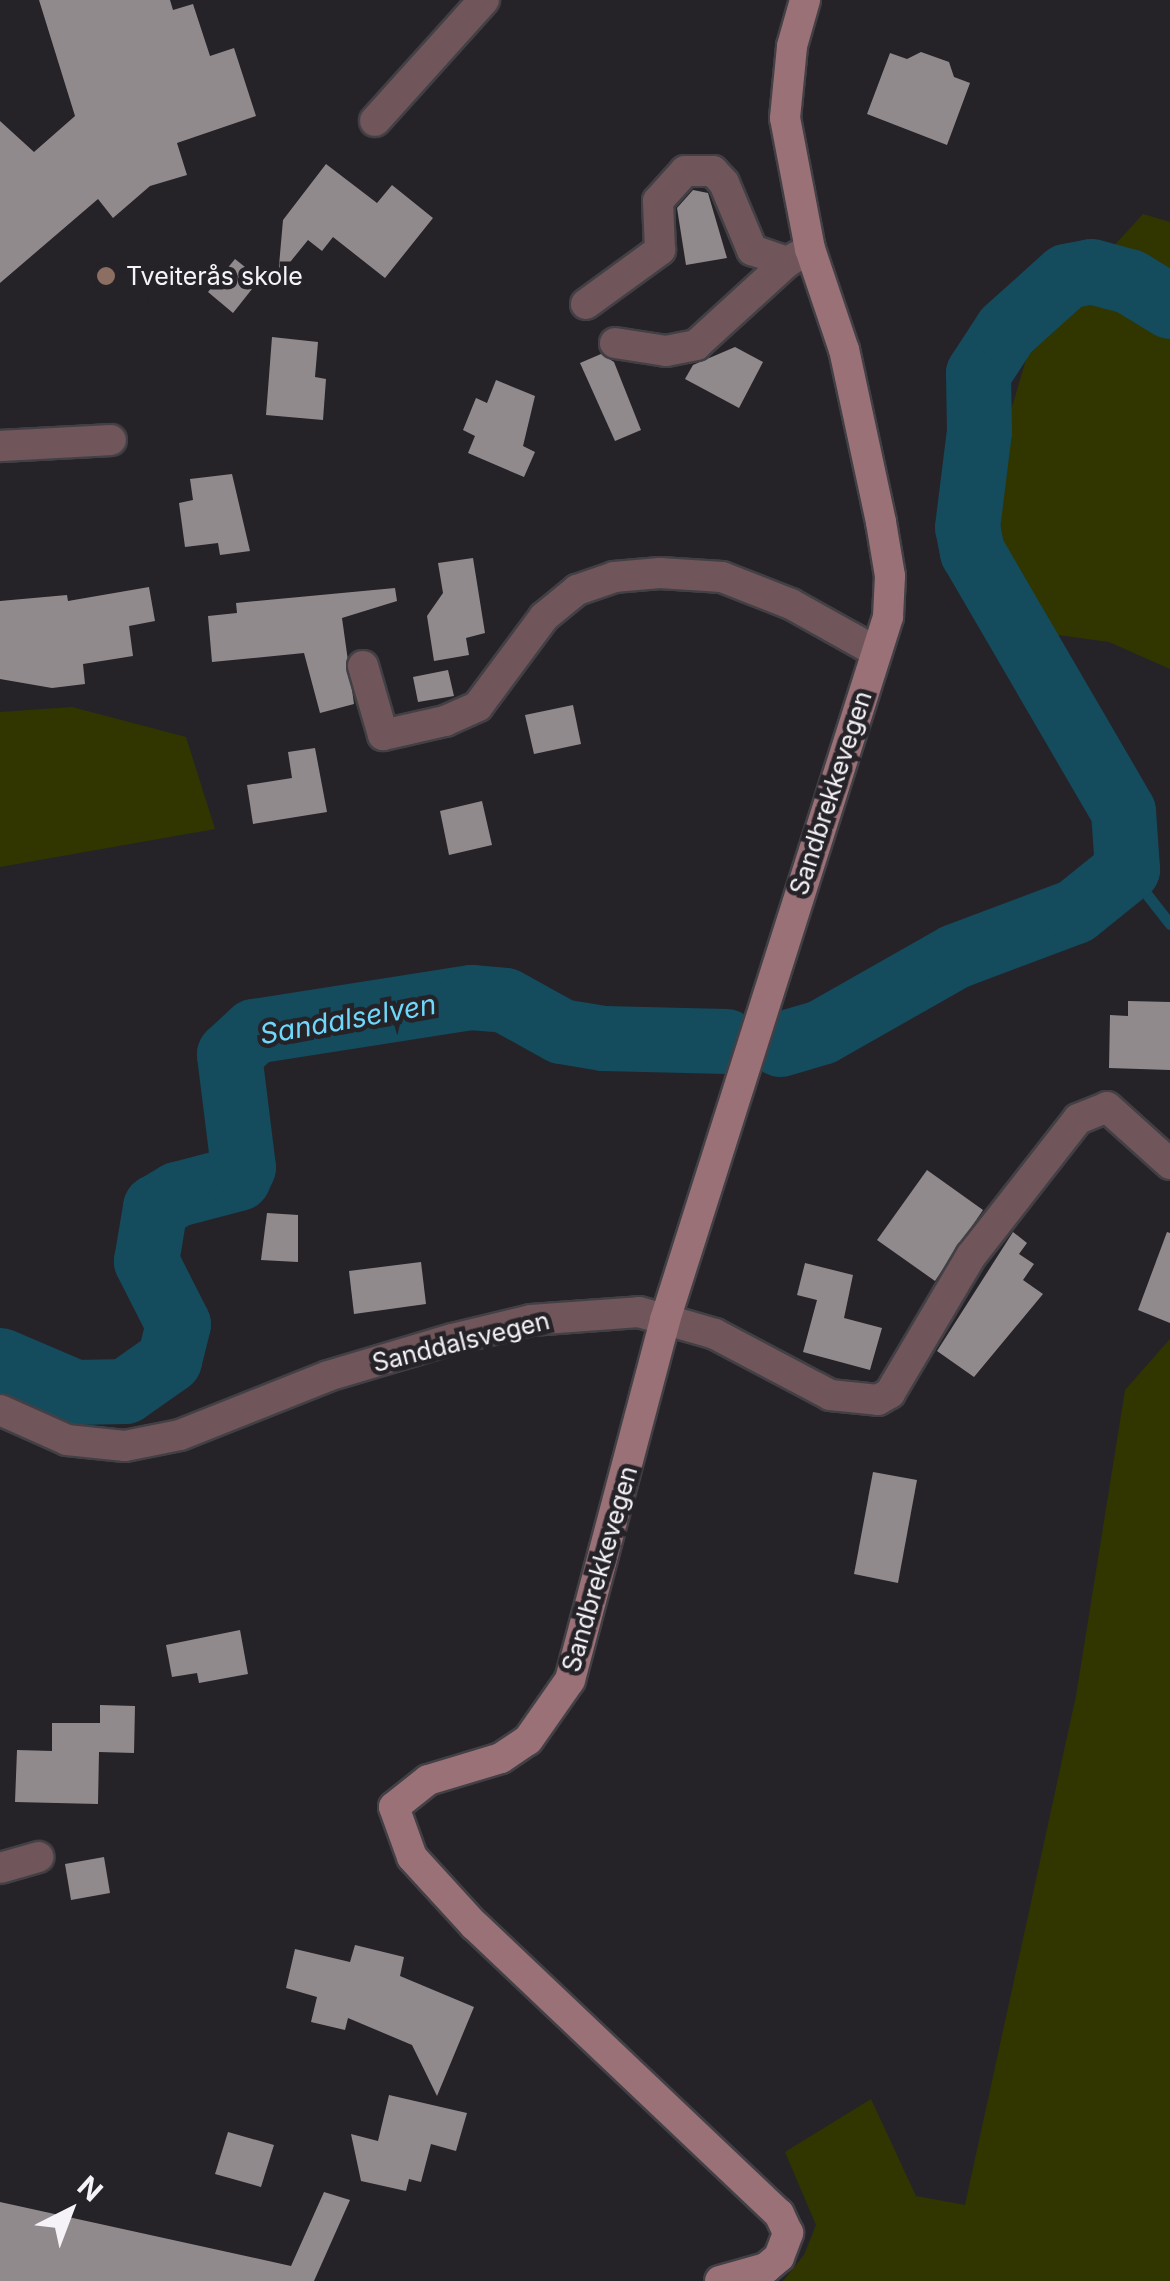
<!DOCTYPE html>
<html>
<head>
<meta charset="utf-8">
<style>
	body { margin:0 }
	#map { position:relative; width:1170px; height:2281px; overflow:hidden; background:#252328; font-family:Inter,sans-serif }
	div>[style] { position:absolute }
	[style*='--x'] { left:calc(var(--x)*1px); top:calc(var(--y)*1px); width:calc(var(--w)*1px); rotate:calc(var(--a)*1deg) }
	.green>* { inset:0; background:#313600 }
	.stream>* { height:11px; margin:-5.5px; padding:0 5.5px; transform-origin:5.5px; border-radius:5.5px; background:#144b5d }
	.river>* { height:65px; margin:-32.5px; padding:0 32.5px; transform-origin:32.5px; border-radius:32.5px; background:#144b5d }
	.building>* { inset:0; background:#918a8d }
	.roads { filter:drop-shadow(2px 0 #424045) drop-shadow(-2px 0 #424045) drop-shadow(0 2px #424045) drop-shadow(0 -2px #424045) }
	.street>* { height:30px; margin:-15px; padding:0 15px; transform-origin:15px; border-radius:15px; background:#70565a }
	.secondary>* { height:30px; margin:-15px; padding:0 15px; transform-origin:15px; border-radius:15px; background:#9b7178 }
	.dots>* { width:28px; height:28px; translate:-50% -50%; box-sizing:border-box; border:5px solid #252328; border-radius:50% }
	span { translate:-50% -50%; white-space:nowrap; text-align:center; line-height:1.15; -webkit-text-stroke:9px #252328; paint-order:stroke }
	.poi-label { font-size:25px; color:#f5f3f7 }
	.left { translate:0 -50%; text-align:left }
	.street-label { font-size:25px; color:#f5f3f7 }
	.water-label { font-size:28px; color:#6ed7fa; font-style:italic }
	.north { position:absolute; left:20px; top:2161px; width:100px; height:100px; -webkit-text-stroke:8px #252328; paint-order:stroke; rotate:42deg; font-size:28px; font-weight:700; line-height:40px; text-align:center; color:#f5f3f7 }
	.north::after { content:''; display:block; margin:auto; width:35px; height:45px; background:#f5f3f7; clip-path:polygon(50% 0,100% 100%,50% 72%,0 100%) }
</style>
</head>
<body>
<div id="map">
	<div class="green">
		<i style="clip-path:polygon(1143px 214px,1170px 222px,1170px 669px,1109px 642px,1014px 629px,1036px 611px,1005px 599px,986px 494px,1034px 333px)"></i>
		<i style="clip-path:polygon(72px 707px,186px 737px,215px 829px,0 867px,0 712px)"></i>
		<i style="clip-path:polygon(1170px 1339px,1170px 2281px,783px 2281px,804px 2255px,816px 2225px,785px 2152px,871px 2099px,916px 2196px,965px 2205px,1076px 1696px,1125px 1390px)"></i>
	</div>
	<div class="stream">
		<i style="--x:1127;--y:869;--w:70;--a:52"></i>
	</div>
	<div class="river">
		<i style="--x:780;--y:1044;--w:43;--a:-16.3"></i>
		<i style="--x:821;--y:1032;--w:154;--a:-29.6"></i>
		<i style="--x:955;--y:956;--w:128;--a:-20.6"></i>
		<i style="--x:1075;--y:911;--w:67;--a:-38.9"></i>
		<i style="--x:1127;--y:869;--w:58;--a:-93.9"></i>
		<i style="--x:1123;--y:811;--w:300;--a:-120.2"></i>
		<i style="--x:972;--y:552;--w:25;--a:-101"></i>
		<i style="--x:967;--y:527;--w:97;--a:-82.9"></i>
		<i style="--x:979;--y:431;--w:58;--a:-91"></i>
		<i style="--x:978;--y:373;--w:51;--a:-56.9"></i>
		<i style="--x:1006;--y:330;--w:81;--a:-42"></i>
		<i style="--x:1066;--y:276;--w:25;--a:-11"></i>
		<i style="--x:1091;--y:271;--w:39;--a:15"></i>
		<i style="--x:1129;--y:281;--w:48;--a:31.4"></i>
		<i style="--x:0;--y:1360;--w:82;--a:23.1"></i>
		<i style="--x:75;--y:1392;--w:50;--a:-1.1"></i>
		<i style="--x:125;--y:1391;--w:54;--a:-35.2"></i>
		<i style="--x:169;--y:1360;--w:37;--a:-76"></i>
		<i style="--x:178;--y:1324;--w:71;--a:-116.9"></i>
		<i style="--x:146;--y:1261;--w:55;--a:-80.5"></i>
		<i style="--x:155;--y:1207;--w:26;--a:-31"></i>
		<i style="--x:177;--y:1194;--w:63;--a:-14.7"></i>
		<i style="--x:238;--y:1178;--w:12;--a:-66"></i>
		<i style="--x:243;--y:1167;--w:114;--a:-97.1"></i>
		<i style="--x:229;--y:1054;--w:34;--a:-43"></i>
		<i style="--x:254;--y:1031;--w:220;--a:-8.9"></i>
		<i style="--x:471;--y:997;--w:34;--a:5"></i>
		<i style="--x:505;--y:1000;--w:64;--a:29"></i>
		<i style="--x:561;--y:1031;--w:43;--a:9.5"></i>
		<i style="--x:603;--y:1038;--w:123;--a:1.4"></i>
	</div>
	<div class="building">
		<i style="clip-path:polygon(39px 0,170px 0,173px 10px,193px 4px,210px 56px,234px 48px,256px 116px,177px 143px,187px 175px,150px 186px,113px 218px,98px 199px,0 283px,0 121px,34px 152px,75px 116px)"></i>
		<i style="clip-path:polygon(921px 52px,949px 62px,954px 77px,970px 83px,947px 145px,867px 114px,890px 53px,907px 59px)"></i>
		<i style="clip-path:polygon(326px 164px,377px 203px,392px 185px,433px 218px,385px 278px,333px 237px,322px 251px,308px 240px,278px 277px,283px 220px)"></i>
		<i style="clip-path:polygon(693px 190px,708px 193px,727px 258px,686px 265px,677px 208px)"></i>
		<i style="clip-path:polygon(235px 259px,260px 279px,233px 313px,208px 292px)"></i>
		<i style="clip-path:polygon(272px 337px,318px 342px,315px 377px,326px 379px,323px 420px,266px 415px)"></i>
		<i style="clip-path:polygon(735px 347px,763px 362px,739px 408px,685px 379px,693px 365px)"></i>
		<i style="clip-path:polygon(601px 354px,614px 362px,641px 430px,615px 441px,580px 363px)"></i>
		<i style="clip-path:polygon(496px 380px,535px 396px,523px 446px,535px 452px,524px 477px,468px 453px,475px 436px,463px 430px,476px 398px,487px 403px)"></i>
		<i style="clip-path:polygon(232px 474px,250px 551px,220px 555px,218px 543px,185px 547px,179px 503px,193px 500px,190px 479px)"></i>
		<i style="clip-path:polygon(473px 558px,485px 633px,466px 638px,469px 655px,434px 661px,427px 616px,443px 593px,438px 563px)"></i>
		<i style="clip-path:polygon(149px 587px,155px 621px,129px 626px,133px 656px,83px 664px,85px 684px,52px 688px,0 679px,0 601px,67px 595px,68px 601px)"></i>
		<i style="clip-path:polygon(395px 588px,397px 601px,342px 618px,354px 704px,320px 713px,304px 653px,212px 662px,208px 616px,237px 613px,236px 603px)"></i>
		<i style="clip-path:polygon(448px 670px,454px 696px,418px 702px,413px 677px)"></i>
		<i style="clip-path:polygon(573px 705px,581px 744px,534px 754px,525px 715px)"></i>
		<i style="clip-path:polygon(315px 748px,327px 812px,253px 824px,247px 785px,292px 778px,288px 752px)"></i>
		<i style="clip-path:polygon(482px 801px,492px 845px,449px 855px,440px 811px)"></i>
		<i style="clip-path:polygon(1128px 1001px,1170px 1002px,1170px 1070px,1109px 1068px,1110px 1015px,1128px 1016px)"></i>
		<i style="clip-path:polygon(927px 1170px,983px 1210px,935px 1281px,877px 1240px)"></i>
		<i style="clip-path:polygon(267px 1213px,298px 1215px,298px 1262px,261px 1260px)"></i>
		<i style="clip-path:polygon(1013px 1232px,1027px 1243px,1019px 1254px,1034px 1264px,1023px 1280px,1043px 1294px,974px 1377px,937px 1351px)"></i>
		<i style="clip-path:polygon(1167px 1232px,1170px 1233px,1170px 1323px,1138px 1310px)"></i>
		<i style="clip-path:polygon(421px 1262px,426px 1304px,354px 1314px,349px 1271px)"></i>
		<i style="clip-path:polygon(805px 1263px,853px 1275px,844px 1318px,882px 1328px,870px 1370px,803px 1352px,817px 1300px,797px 1295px)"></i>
		<i style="clip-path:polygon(873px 1472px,917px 1480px,898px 1583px,854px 1574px)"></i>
		<i style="clip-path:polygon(240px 1630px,248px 1674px,199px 1683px,197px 1673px,172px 1677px,166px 1645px)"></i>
		<i style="clip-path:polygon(100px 1705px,135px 1706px,134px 1753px,99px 1752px,98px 1804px,15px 1802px,17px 1750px,52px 1751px,52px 1723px,100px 1723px)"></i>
		<i style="clip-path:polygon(104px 1857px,110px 1893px,71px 1900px,65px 1864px)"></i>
		<i style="clip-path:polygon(355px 1945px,404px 1957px,400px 1976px,474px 2007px,437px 2096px,412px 2045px,348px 2018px,345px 2030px,311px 2022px,317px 1997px,286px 1988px,295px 1949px,350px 1962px)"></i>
		<i style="clip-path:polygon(389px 2095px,467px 2113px,456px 2151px,431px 2144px,421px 2182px,409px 2179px,406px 2191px,361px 2181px,351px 2134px,378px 2141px)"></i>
		<i style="clip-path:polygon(228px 2132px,274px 2145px,261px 2187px,215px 2174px)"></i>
		<i style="clip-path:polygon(324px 2192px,350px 2200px,314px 2281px,0 2281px,0 2202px,291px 2266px)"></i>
	</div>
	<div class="roads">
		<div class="street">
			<i style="--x:375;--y:121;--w:163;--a:-48"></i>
			<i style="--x:586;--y:304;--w:92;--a:-36.1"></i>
			<i style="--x:660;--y:250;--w:49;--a:-92.3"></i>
			<i style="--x:658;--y:201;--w:40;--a:-48"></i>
			<i style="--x:685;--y:171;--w:28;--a:0"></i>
			<i style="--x:713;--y:171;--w:16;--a:47"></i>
			<i style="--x:724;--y:183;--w:73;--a:67.3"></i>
			<i style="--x:752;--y:250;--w:37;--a:19"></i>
			<i style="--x:787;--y:262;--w:26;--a:-29"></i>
			<i style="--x:615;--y:343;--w:52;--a:8.9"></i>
			<i style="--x:666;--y:351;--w:31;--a:-11"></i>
			<i style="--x:696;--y:345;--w:123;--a:-42.4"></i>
			<i style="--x:0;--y:446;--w:111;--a:-3.1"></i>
			<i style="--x:363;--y:666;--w:72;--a:73.8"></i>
			<i style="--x:383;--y:735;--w:64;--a:-12.7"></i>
			<i style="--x:445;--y:721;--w:36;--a:-24"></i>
			<i style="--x:478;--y:706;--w:111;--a:-53.4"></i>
			<i style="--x:544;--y:617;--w:43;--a:-39.3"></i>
			<i style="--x:577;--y:590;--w:39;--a:-19"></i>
			<i style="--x:614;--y:577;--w:46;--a:-5"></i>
			<i style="--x:660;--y:573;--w:62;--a:3.7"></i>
			<i style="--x:722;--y:577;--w:74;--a:21.4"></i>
			<i style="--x:791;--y:604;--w:98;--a:29.2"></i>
			<i style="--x:0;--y:1410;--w:73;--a:24.1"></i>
			<i style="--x:67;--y:1440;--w:58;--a:5.9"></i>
			<i style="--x:125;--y:1446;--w:56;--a:-11.3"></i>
			<i style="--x:180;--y:1435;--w:159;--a:-21.7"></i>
			<i style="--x:328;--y:1376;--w:129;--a:-16.6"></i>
			<i style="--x:452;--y:1339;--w:81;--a:-13.5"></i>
			<i style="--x:531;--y:1320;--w:108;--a:-4.2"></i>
			<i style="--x:639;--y:1312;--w:79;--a:16.1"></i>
			<i style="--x:715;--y:1334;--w:130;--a:27.9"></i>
			<i style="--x:830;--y:1395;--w:48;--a:5.9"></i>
			<i style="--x:878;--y:1400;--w:14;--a:-30"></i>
			<i style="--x:890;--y:1393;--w:159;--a:-59.4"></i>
			<i style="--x:971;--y:1256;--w:174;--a:-52"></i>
			<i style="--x:1078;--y:1119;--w:31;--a:-22"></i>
			<i style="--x:1107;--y:1107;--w:85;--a:42.1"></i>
			<i style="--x:0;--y:1868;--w:40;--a:-16"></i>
		</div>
		<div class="secondary">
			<i style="--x:720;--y:2281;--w:48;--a:-15.8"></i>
			<i style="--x:766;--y:2268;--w:17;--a:-40"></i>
			<i style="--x:779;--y:2257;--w:26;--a:-69"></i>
			<i style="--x:788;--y:2233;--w:21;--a:-115"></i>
			<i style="--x:779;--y:2214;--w:419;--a:-136.5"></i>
			<i style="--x:475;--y:1926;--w:93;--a:-132.4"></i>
			<i style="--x:412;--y:1857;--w:53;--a:-109.8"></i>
			<i style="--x:394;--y:1807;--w:43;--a:-38.5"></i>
			<i style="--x:428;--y:1780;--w:76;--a:-16.8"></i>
			<i style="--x:501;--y:1758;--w:32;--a:-34"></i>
			<i style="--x:528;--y:1740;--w:73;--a:-55"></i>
			<i style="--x:570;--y:1680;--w:372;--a:-75.2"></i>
			<i style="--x:665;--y:1320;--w:738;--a:-72.4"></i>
			<i style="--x:888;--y:617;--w:41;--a:-87.2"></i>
			<i style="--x:890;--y:576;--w:55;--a:-99.5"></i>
			<i style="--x:881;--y:522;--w:176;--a:-102.1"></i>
			<i style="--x:844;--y:350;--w:107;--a:-108.6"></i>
			<i style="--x:810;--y:249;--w:133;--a:-100.8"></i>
			<i style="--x:785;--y:118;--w:72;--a:-84.4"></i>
			<i style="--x:792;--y:46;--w:48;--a:-74.2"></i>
		</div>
	</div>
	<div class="dots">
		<i style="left:106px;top:276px;background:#8d6e63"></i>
	</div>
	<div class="poi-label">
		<span class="left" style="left:126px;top:276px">Tveiterås skole</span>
	</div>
	<div class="street-label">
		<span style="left:831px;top:793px;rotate:-72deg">Sandbrekkevegen</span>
		<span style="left:461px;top:1342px;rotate:-14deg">Sanddalsvegen</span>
		<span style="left:600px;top:1569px;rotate:-74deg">Sandbrekkevegen</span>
	</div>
	<div class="water-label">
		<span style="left:348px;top:1019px;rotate:-10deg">Sandalselven</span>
	</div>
	<div class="north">N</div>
</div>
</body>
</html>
